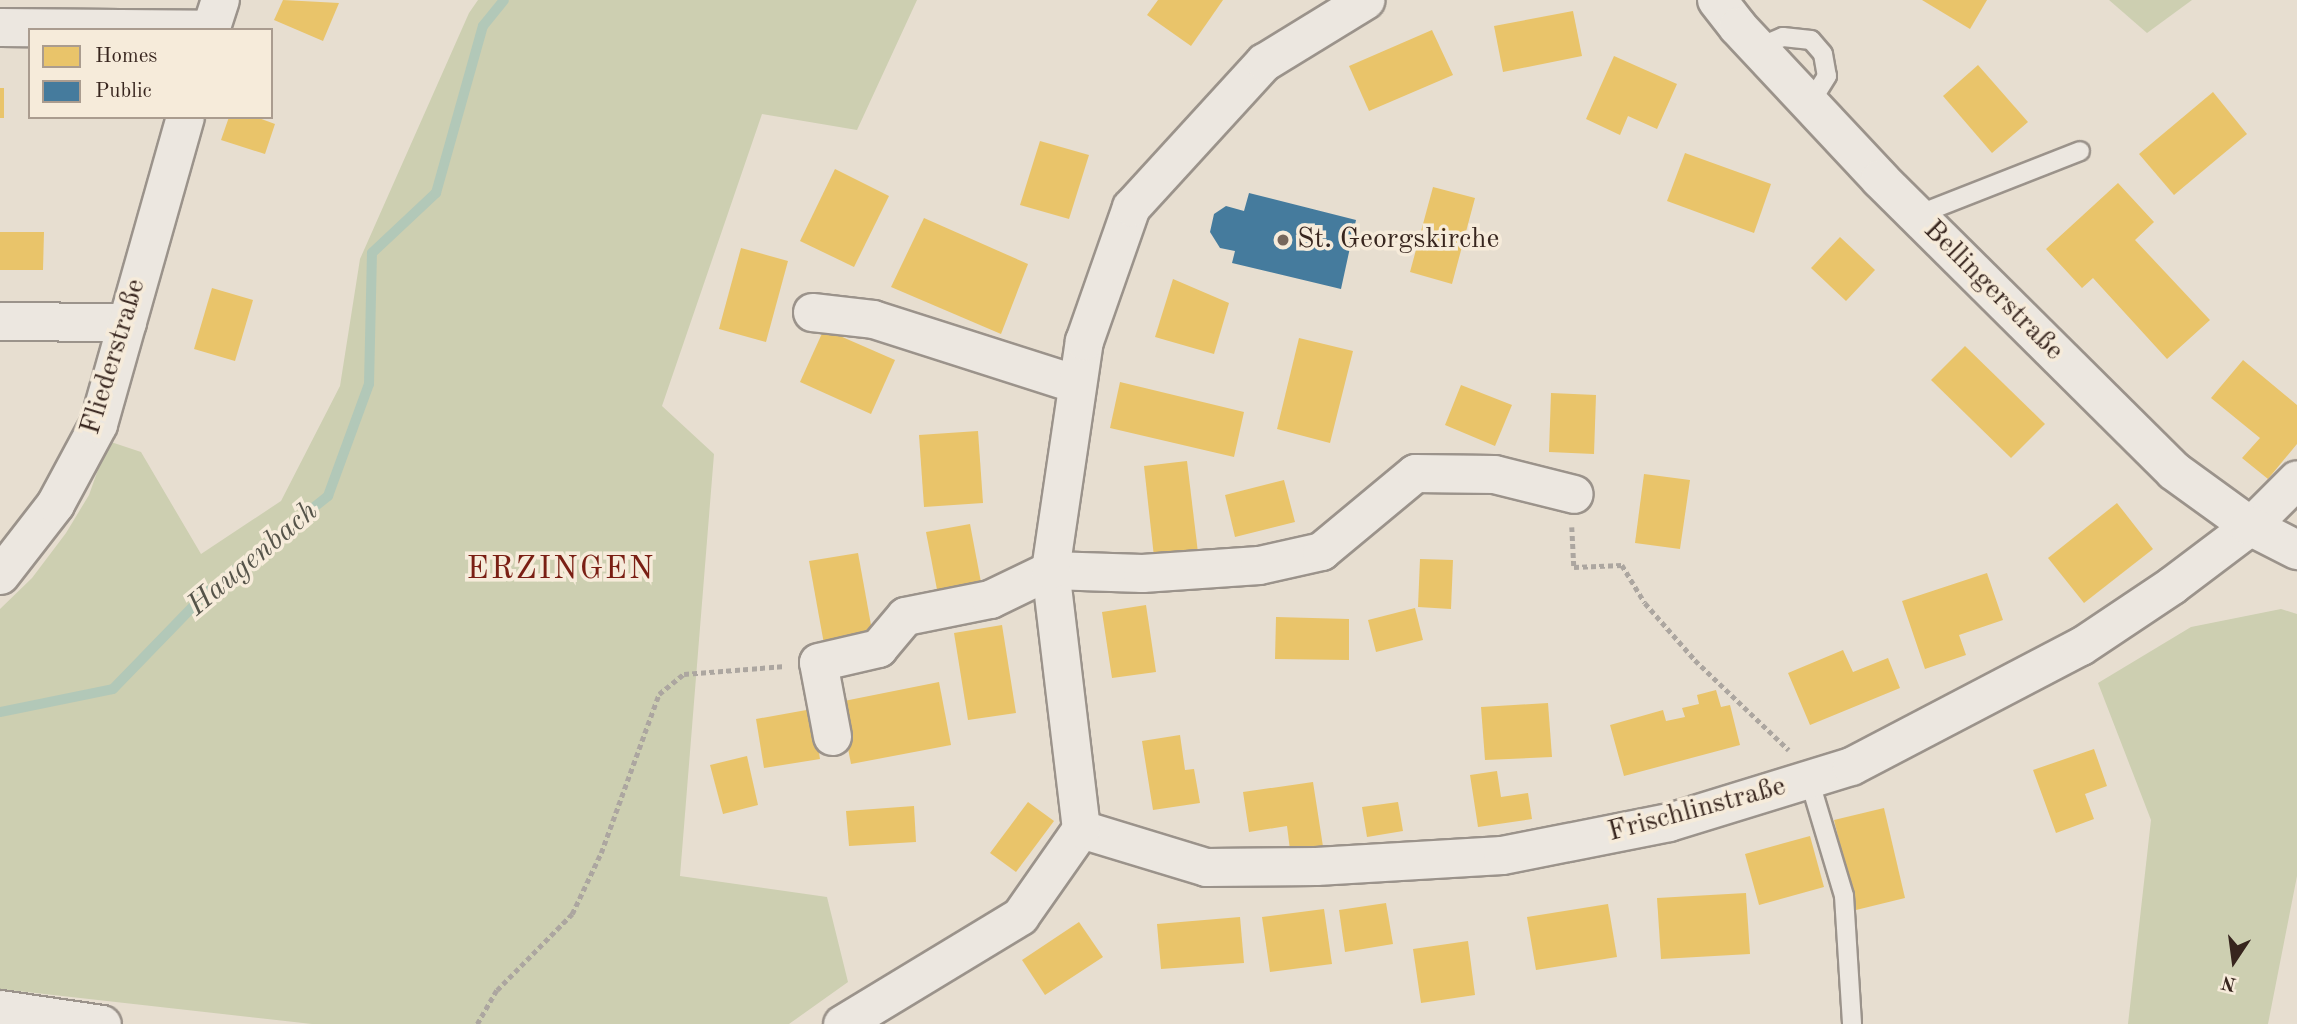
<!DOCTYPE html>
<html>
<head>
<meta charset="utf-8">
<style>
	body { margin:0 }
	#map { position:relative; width:2297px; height:1024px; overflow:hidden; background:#e7ded0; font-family:"Old Standard TT",serif }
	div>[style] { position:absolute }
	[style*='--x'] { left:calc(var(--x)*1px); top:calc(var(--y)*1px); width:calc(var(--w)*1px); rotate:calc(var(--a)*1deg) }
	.green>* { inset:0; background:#cdcfb1 }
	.homes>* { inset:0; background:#e9c46a }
	.public>* { inset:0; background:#457b9d }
	.stream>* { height:10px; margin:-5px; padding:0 5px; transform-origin:5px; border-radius:5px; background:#b2c8b8 }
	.path>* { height:4.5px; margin-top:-2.25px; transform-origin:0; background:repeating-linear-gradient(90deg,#aca6a0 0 5px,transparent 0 8.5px) }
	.roads { filter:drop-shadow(2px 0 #9b938b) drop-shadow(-2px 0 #9b938b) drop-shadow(0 2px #9b938b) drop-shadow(0 -2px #9b938b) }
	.service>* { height:18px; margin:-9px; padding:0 9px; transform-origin:9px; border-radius:9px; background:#ece7e0 }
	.minor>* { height:37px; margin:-18.5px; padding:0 18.5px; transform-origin:18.5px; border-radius:18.5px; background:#ece7e0 }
	.tertiary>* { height:38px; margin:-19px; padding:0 19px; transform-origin:19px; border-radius:19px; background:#ece7e0 }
	.dots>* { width:19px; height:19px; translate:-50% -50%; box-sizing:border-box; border:4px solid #f6ebda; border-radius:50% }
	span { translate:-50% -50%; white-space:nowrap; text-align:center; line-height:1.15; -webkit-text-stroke:7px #f6ebda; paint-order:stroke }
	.poi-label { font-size:28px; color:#37251e }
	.left { translate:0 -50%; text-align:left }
	.street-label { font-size:28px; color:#37251e }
	.water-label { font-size:30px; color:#555349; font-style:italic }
	.quarter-label { font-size:32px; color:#7a1f14; letter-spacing:2px }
	.legend { position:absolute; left:28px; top:28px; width:245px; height:91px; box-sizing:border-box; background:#f6ebda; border:2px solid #aa9c8f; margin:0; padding:9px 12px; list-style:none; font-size:21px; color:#37251e }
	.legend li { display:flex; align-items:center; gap:14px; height:35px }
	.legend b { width:35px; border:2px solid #aa9c8f }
	.north { position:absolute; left:2199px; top:926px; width:70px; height:70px; -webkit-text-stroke:5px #f6ebda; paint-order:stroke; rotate:193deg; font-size:19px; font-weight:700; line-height:28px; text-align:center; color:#37251e }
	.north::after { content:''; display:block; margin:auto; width:24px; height:32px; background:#37251e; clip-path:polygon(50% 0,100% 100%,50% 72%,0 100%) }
</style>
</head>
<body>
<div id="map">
	<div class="green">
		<i style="clip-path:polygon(478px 0,917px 0,857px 130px,762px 114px,662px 406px,714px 454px,680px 876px,827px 897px,848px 982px,789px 1024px,312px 1024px,0 989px,0 609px,32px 578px,66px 533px,89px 495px,108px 441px,141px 452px,201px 554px,281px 501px,340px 386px,360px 259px,469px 13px)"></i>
		<i style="clip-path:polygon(2109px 0,2192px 0,2147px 33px)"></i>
		<i style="clip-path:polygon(2281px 609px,2297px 614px,2297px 876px,2268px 1024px,2128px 1024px,2151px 820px,2098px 683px,2191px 627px)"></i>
	</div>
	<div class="homes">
		<i style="clip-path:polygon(283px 0,339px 3px,323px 41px,274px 20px)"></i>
		<i style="clip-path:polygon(1158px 0,1223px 0,1191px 46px,1147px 15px)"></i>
		<i style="clip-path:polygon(1922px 0,1987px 0,1970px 29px)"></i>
		<i style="clip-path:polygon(1573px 11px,1582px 56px,1503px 72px,1494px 26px)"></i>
		<i style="clip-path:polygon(1432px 30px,1453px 75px,1369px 111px,1349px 66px)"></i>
		<i style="clip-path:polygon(1614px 56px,1677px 84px,1657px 129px,1628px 116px,1620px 135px,1586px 119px)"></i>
		<i style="clip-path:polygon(1978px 65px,2028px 122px,1992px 153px,1943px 96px)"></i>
		<i style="clip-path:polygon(0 88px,4px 88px,4px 118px,0 118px)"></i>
		<i style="clip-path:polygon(2213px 92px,2247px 134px,2174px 195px,2139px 154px)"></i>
		<i style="clip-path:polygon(229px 117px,256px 117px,275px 124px,265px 154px,221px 140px)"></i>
		<i style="clip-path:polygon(1040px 141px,1089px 155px,1069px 219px,1020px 205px)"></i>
		<i style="clip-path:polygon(1685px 153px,1771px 184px,1754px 233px,1667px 201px)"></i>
		<i style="clip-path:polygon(835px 169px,889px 196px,854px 267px,800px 241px)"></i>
		<i style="clip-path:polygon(2118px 183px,2154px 222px,2135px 240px,2210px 320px,2167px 359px,2093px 278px,2082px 288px,2046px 249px)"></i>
		<i style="clip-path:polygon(1433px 187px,1475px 198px,1452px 284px,1410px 272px)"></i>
		<i style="clip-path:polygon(924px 218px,1028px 264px,1001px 334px,891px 287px)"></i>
		<i style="clip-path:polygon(0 232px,44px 232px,43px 270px,0 270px)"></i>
		<i style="clip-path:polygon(1840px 237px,1875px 270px,1846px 301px,1811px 268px)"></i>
		<i style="clip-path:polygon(741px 248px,788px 261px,766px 342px,719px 329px)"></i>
		<i style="clip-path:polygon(1173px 279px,1229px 303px,1214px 354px,1155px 337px)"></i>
		<i style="clip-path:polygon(212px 288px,253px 300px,235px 361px,194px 349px)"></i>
		<i style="clip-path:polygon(824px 329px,895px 360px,871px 414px,800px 382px)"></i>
		<i style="clip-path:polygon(1299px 338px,1353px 351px,1330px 443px,1277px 429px)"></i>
		<i style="clip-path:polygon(1965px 346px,2045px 424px,2011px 458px,1931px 380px)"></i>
		<i style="clip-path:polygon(2243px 360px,2297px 405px,2297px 444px,2268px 479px,2242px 458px,2260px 438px,2211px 398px)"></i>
		<i style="clip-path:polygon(1120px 382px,1244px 412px,1234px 457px,1110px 428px)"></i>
		<i style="clip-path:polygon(1461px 385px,1512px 405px,1495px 446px,1445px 425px)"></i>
		<i style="clip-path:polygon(1551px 393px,1596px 395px,1594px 454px,1549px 452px)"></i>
		<i style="clip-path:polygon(978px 431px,983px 503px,924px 507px,919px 435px)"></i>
		<i style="clip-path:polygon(1187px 461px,1199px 561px,1155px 566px,1144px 466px)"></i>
		<i style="clip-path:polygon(1644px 474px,1690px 480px,1680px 549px,1635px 543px)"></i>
		<i style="clip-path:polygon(1284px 480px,1295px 522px,1235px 537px,1225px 495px)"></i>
		<i style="clip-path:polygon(2117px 503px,2153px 549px,2084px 603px,2048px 558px)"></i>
		<i style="clip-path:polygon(970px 524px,983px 593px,939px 600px,926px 532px)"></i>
		<i style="clip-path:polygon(858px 553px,873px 636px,824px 644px,809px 561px)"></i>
		<i style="clip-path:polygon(1420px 559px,1453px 560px,1451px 609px,1418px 607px)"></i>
		<i style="clip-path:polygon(1987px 573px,2003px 620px,1959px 635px,1966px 655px,1925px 669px,1902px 601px)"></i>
		<i style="clip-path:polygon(1146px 605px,1156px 672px,1112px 678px,1102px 612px)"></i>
		<i style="clip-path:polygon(1415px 608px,1423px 640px,1376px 652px,1368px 620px)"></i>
		<i style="clip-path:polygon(1276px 617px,1349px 619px,1349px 660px,1275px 659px)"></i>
		<i style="clip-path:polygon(1002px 625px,1016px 713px,968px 720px,954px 633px)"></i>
		<i style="clip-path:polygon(1843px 650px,1853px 672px,1888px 658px,1900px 688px,1810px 725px,1788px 673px)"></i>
		<i style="clip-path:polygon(939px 682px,951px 745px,851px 764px,839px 702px)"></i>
		<i style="clip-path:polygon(1716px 690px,1721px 707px,1730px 705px,1740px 745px,1624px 776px,1610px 725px,1663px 710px,1666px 721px,1685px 717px,1682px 708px,1699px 704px,1697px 695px)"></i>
		<i style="clip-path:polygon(1548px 703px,1552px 757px,1485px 760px,1481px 707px)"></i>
		<i style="clip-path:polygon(812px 709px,820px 759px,764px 768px,756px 719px)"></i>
		<i style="clip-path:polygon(1180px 735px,1185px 770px,1194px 769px,1200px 803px,1153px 810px,1142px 741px)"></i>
		<i style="clip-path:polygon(2094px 749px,2107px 786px,2085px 794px,2094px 819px,2056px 833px,2033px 770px)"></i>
		<i style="clip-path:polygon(747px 756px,758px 805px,723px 814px,710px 765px)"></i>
		<i style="clip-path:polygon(1497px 771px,1501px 797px,1528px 793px,1532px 819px,1478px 827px,1470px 775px)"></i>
		<i style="clip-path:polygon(1313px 782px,1324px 853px,1291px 858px,1287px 826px,1249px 832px,1243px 792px)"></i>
		<i style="clip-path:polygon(1028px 802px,1054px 821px,1016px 872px,990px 853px)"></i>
		<i style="clip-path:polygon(1398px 802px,1403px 831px,1367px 837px,1362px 807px)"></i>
		<i style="clip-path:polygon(914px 806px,916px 842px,849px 846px,846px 811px)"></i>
		<i style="clip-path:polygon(1884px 808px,1905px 898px,1856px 910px,1834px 820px)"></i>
		<i style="clip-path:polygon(1810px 836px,1824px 887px,1759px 905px,1745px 854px)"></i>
		<i style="clip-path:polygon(1746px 893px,1750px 954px,1661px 959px,1657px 898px)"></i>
		<i style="clip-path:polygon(1386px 903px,1393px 944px,1345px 952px,1339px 910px)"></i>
		<i style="clip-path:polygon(1608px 904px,1617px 957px,1536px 970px,1527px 917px)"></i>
		<i style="clip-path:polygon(1324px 909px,1332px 964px,1270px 972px,1262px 917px)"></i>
		<i style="clip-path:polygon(1240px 917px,1244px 963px,1161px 969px,1157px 924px)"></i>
		<i style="clip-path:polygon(1079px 922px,1103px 957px,1045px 995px,1022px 960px)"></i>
		<i style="clip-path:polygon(1468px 941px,1475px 995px,1421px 1003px,1413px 949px)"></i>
	</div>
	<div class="public">
		<i style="clip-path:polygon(1249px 193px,1356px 220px,1341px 289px,1232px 263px,1235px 251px,1220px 248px,1210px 232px,1214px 214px,1226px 206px,1244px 211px)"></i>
	</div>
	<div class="stream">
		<i style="--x:0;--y:712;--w:115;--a:-11.5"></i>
		<i style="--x:113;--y:689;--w:131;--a:-45.9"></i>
		<i style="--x:204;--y:595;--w:159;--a:-38.6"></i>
		<i style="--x:328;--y:496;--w:119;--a:-69.9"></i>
		<i style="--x:369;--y:384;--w:131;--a:-88.7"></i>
		<i style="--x:372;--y:253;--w:88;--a:-43.2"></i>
		<i style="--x:436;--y:193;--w:173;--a:-74.3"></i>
		<i style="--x:483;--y:26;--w:33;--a:-51"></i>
	</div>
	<div class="path">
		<i style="--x:1572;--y:527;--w:40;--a:87.1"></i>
		<i style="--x:1574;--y:567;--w:48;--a:-2.4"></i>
		<i style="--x:1622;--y:565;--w:44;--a:58.8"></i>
		<i style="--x:1645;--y:603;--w:76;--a:48.7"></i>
		<i style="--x:1695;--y:660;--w:130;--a:43.8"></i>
		<i style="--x:477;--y:1024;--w:39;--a:-60"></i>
		<i style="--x:497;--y:990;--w:107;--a:-45.4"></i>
		<i style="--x:572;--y:914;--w:68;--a:-64.6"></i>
		<i style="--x:601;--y:853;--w:169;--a:-70"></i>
		<i style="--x:659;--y:694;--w:32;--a:-39"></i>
		<i style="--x:684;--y:674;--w:102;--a:-4.5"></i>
	</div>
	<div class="roads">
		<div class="service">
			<i style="--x:1757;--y:48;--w:28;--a:-23"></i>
			<i style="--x:1783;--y:37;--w:28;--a:6"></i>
			<i style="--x:1811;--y:40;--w:18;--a:49"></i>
			<i style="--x:1823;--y:54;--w:22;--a:80"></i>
			<i style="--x:1827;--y:76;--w:32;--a:122"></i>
			<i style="--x:1917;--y:215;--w:175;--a:-21.4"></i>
			<i style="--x:1809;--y:779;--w:122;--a:73.3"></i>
			<i style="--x:1844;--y:896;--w:128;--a:86.4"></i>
		</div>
		<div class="minor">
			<i style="--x:0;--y:27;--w:210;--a:0.5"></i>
			<i style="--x:210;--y:30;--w:32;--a:-72"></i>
			<i style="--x:812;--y:312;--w:61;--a:6.5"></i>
			<i style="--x:873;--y:319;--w:214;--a:17.7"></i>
			<i style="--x:0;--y:321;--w:127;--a:0.5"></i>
			<i style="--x:0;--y:575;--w:90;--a:-52.2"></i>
			<i style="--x:55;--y:504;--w:91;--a:-61.7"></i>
			<i style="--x:98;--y:424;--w:319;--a:-74.2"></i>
			<i style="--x:832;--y:736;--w:75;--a:-100.7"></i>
			<i style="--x:818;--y:662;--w:62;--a:-13.1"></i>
			<i style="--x:878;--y:648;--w:42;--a:-49.8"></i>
			<i style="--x:905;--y:616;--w:87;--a:-11.3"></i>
			<i style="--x:990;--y:599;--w:67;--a:-25.8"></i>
			<i style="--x:1050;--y:570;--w:92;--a:1.9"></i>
			<i style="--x:1142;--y:573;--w:117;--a:-3.9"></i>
			<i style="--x:1259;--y:565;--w:64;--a:-12.7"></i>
			<i style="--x:1321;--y:551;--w:122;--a:-39.7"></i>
			<i style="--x:1415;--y:473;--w:79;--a:0.7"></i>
			<i style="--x:1494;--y:474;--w:82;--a:14"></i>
			<i style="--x:1081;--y:829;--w:131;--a:16.9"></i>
			<i style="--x:1206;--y:867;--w:110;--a:-0.5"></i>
			<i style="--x:1316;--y:866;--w:186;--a:-3.4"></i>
			<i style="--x:1502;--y:855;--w:170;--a:-11.2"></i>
			<i style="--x:1669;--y:822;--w:190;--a:-17.1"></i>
			<i style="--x:1851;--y:766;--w:259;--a:-27.6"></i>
			<i style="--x:2081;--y:646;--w:110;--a:-33.8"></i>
			<i style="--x:2172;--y:585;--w:98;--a:-37.1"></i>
			<i style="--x:2250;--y:526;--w:66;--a:-45"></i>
			<i style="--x:0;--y:1009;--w:103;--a:8.4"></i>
			<i style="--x:842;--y:1024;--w:208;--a:-31.2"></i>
			<i style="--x:1020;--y:916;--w:106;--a:-55"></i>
			<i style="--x:1081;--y:829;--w:261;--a:-96.8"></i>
			<i style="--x:1050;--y:570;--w:232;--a:-81.6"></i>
			<i style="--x:1084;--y:341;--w:142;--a:-70.7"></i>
			<i style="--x:1131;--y:207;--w:197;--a:-47.5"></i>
			<i style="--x:1264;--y:62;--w:119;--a:-31.5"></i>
		</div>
		<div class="tertiary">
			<i style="--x:1717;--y:0;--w:34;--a:52"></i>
			<i style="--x:1738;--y:27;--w:208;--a:46.9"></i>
			<i style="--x:1880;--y:179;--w:414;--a:44.8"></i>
			<i style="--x:2174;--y:471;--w:94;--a:35.9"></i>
			<i style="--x:2250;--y:526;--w:53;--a:27.1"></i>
		</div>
	</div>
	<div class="dots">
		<i style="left:1283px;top:240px;background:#75665c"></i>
	</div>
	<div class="poi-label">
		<span class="left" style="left:1297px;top:240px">St. Georgskirche</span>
	</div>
	<div class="street-label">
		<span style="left:1993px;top:291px;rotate:45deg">Bellingerstraße</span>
		<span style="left:114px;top:357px;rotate:-73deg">Fliederstraße</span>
		<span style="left:1697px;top:810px;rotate:-15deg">Frischlinstraße</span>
	</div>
	<div class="water-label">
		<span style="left:253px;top:559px;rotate:-40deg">Haugenbach</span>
	</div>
	<div class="quarter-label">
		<span style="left:561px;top:570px">ERZINGEN</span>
	</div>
	<ul class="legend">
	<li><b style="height:19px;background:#e9c46a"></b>Homes</li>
	<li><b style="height:19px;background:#457b9d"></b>Public</li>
	</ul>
	<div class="north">N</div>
</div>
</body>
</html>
